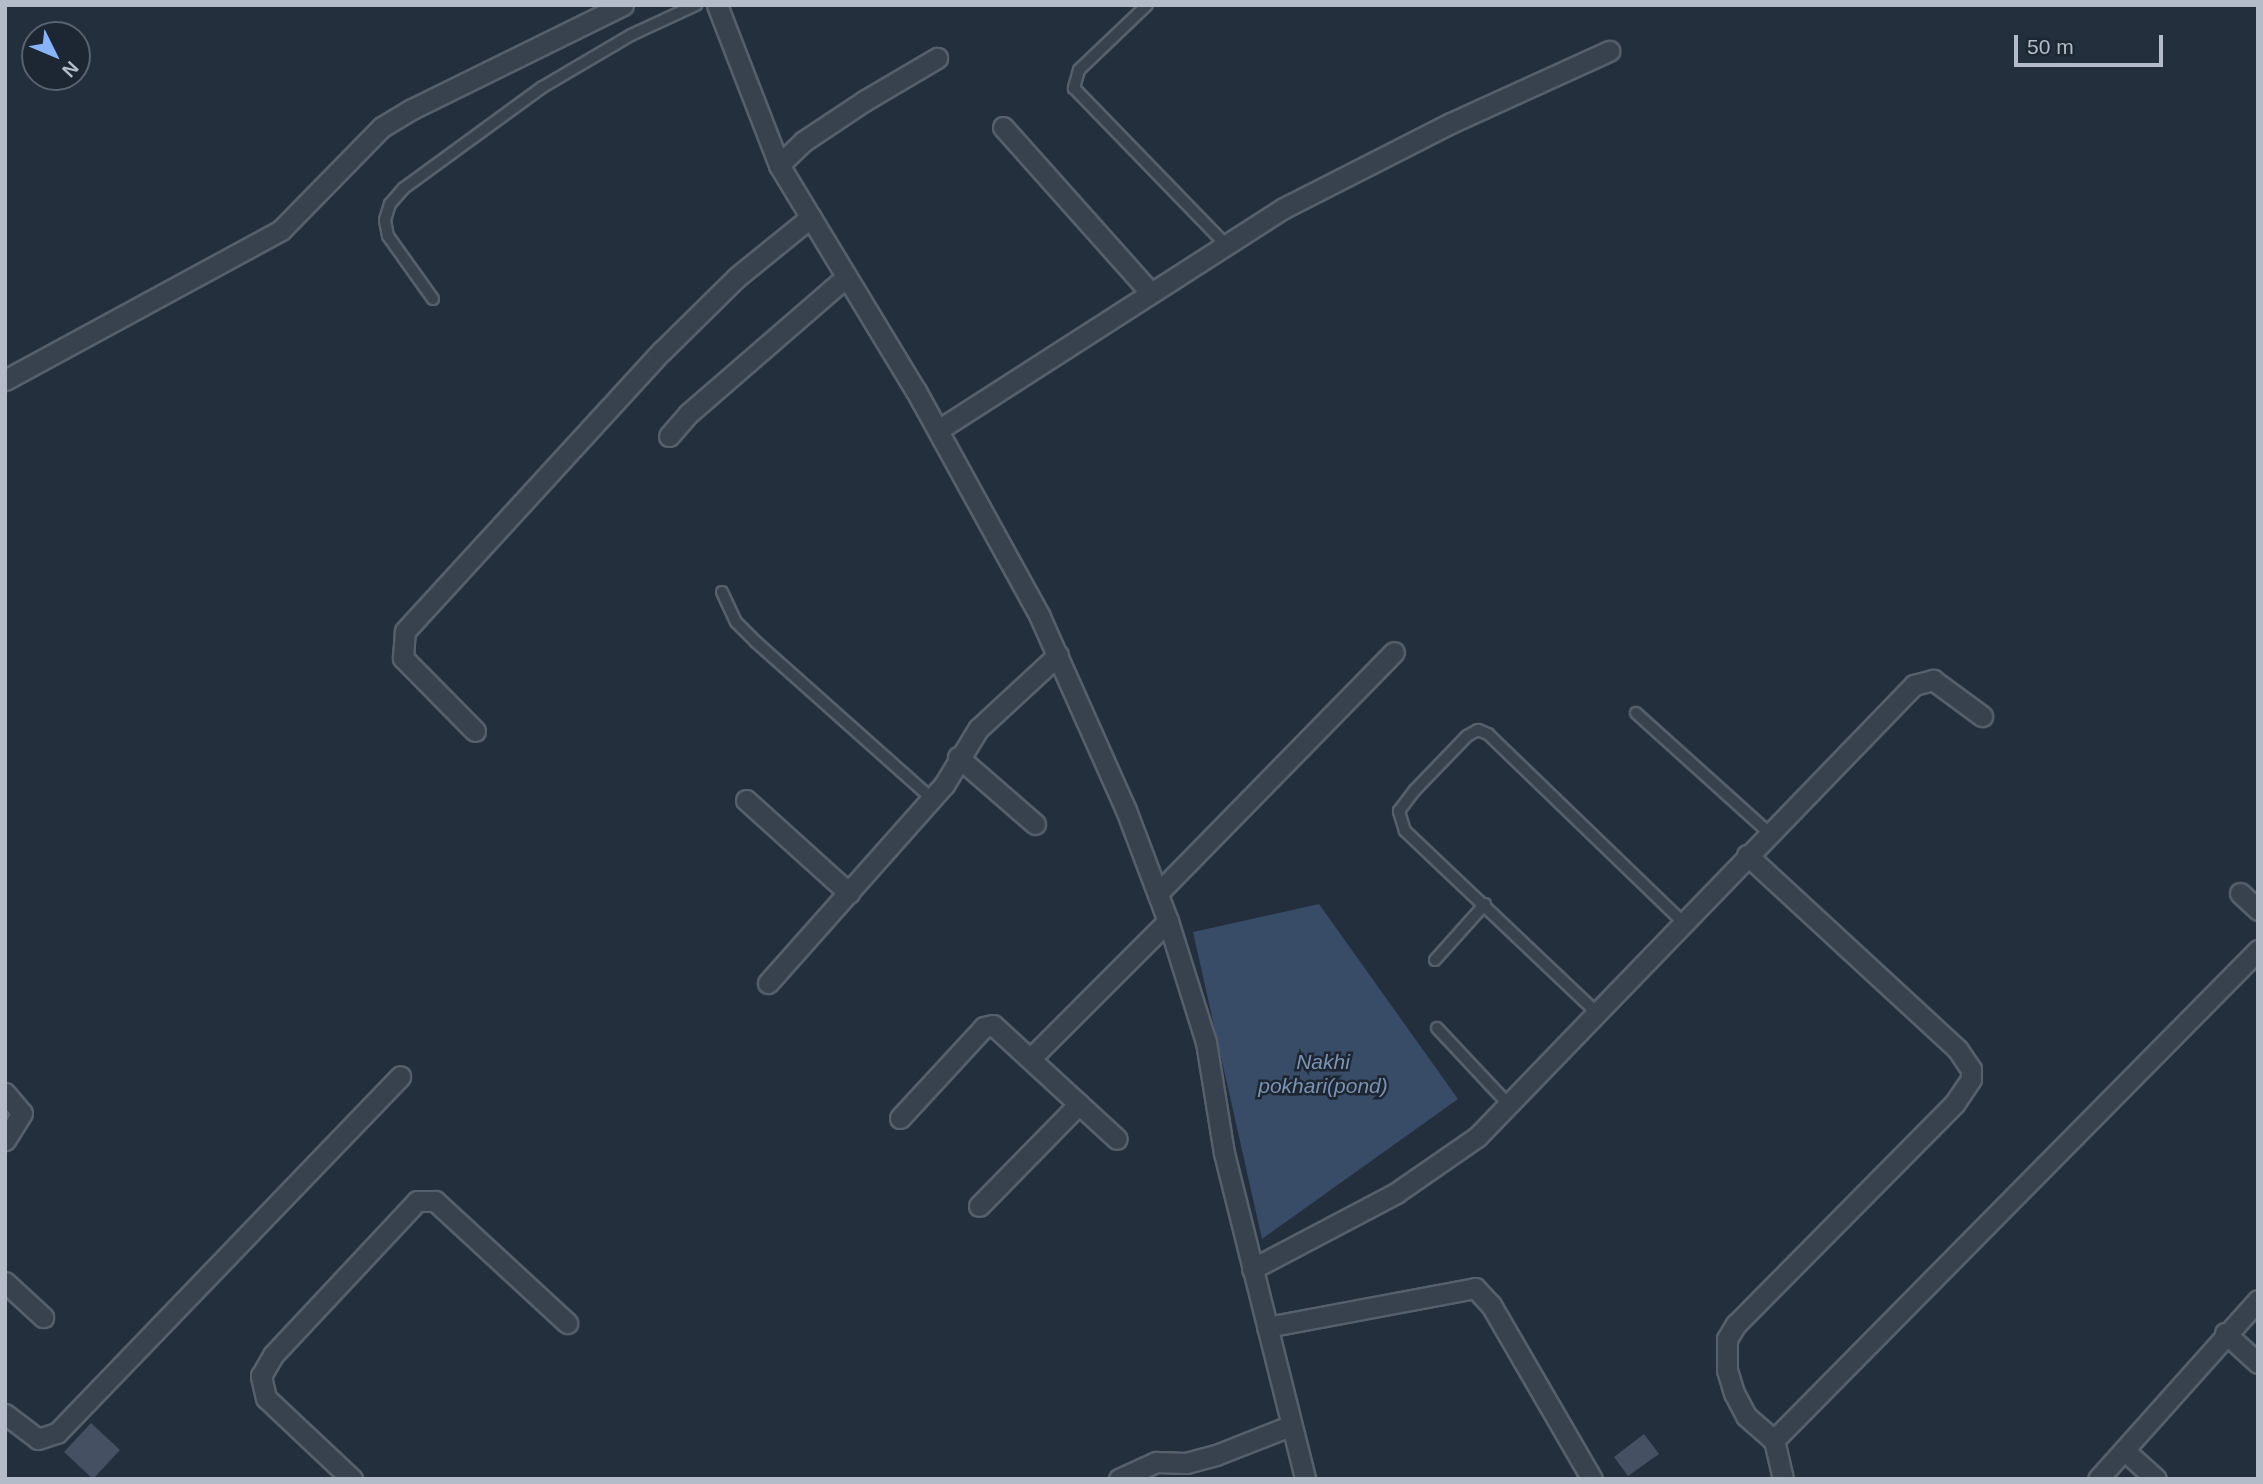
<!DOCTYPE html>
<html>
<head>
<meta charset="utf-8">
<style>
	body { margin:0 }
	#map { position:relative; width:2263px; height:1484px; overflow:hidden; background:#242f3e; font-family:Helvetica,sans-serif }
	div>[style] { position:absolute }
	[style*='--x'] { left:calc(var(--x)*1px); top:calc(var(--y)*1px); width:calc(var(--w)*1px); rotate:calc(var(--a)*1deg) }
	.water>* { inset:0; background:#394c67 }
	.building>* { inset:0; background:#455162 }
	.roads { filter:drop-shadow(2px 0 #565f6c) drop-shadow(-2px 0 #565f6c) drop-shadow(0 2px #565f6c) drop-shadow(0 -2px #565f6c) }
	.service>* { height:10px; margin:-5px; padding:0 5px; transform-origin:5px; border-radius:5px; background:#38414e }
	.minor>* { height:19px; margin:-9.5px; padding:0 9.5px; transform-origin:9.5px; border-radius:9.5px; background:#38414e }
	span { translate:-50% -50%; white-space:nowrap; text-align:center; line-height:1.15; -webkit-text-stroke:5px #1d2633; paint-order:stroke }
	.water-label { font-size:21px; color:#7c92b1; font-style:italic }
	.frame { position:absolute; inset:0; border:7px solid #b4bcc9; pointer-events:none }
	.north { position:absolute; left:21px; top:21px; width:70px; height:70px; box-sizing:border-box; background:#1d2633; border:2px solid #59626f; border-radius:50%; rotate:133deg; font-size:19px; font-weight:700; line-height:28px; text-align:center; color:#b4bcc9 }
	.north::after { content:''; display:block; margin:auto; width:24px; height:32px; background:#8ab4f8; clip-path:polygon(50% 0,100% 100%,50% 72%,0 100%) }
	.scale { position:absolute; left:2014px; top:35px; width:149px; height:32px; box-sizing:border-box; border:4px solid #b4bcc9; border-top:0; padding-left:9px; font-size:21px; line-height:24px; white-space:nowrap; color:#b4bcc9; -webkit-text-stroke:5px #1d2633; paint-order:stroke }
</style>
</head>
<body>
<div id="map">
	<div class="water">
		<i style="clip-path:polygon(1319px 904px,1458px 1099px,1262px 1239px,1193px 932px)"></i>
	</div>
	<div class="building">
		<i style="clip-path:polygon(91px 1423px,120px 1450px,93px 1479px,64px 1452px)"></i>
		<i style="clip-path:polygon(1644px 1434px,1659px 1454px,1628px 1476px,1614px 1457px)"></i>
	</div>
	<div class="roads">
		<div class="service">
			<i style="--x:1147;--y:5;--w:94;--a:136.3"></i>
			<i style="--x:1079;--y:70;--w:19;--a:106"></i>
			<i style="--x:1074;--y:88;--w:219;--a:45.9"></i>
			<i style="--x:433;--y:299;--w:77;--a:-125.5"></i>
			<i style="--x:388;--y:236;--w:16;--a:-101"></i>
			<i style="--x:385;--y:220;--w:17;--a:-73"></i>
			<i style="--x:390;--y:204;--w:21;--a:-49"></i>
			<i style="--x:404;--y:188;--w:170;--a:-36.1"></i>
			<i style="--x:541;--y:88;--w:104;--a:-30.5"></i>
			<i style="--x:631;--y:35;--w:72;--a:-24.8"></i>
			<i style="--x:722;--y:592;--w:33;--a:65"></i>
			<i style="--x:736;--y:622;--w:28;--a:45"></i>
			<i style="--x:756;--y:642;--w:236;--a:41.7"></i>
			<i style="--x:1636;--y:713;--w:178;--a:42"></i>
			<i style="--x:1435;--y:960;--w:75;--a:-48.2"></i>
			<i style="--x:1597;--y:1013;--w:265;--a:-136.5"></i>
			<i style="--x:1405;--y:831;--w:21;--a:-107"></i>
			<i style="--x:1399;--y:811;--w:26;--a:-53"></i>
			<i style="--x:1415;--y:790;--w:75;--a:-46.1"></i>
			<i style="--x:1467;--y:736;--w:13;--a:-29"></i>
			<i style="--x:1478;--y:730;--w:11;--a:22"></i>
			<i style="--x:1488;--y:734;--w:271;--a:44"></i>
			<i style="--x:1437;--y:1028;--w:107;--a:46.9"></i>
		</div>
		<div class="minor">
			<i style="--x:717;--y:5;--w:172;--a:68.8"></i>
			<i style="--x:779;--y:165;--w:264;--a:58.8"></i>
			<i style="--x:916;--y:391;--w:258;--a:61.2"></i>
			<i style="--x:1040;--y:617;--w:211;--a:66"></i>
			<i style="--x:1126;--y:810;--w:119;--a:69.3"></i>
			<i style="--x:1168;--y:921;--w:127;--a:72.6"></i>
			<i style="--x:1206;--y:1042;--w:112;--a:80.8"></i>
			<i style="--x:1224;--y:1153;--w:336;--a:76"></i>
			<i style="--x:1003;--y:127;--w:222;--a:48.3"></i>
			<i style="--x:779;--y:165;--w:35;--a:-44"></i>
			<i style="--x:804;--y:141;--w:72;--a:-33.7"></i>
			<i style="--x:864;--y:101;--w:85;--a:-30.5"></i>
			<i style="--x:5;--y:380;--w:314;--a:-28.5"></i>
			<i style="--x:281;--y:230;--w:144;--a:-45.6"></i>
			<i style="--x:382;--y:127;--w:35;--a:-31"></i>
			<i style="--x:412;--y:109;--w:235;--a:-26.2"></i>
			<i style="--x:938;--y:430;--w:411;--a:-32.7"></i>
			<i style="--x:1284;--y:208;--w:187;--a:-27"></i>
			<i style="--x:1451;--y:123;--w:174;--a:-24.5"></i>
			<i style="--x:669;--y:436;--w:29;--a:-49"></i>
			<i style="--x:688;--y:414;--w:209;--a:-40.9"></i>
			<i style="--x:475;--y:731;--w:103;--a:-134.6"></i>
			<i style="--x:403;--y:658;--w:27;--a:-86"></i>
			<i style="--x:405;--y:631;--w:380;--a:-47.5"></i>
			<i style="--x:662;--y:351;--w:105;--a:-44.6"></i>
			<i style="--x:737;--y:277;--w:95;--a:-39"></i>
			<i style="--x:958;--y:757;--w:102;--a:41"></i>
			<i style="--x:746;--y:800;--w:139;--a:42.1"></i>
			<i style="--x:1747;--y:855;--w:287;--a:42.7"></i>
			<i style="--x:1958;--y:1050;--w:23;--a:56"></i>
			<i style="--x:1971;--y:1069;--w:10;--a:90"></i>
			<i style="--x:1971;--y:1079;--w:30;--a:124"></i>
			<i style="--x:1954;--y:1104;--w:310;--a:134.7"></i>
			<i style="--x:1736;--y:1324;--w:17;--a:121"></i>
			<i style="--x:1727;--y:1339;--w:31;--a:90"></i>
			<i style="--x:1727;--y:1370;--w:24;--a:73"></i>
			<i style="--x:1734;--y:1393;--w:26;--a:62"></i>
			<i style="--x:1746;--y:1416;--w:37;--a:41"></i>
			<i style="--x:1774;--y:1440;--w:40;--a:77"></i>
			<i style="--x:1158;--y:893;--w:337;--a:-45.6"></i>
			<i style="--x:2240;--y:893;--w:25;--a:43"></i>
			<i style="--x:768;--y:983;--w:265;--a:-48.4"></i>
			<i style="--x:944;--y:785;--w:66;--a:-58.7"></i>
			<i style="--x:978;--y:729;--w:109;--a:-42.8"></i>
			<i style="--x:1031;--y:1058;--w:194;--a:-45"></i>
			<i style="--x:5;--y:1093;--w:26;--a:50"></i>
			<i style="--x:22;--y:1113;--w:32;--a:122"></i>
			<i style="--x:900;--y:1118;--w:124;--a:-47.3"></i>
			<i style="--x:984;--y:1027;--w:9;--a:-13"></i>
			<i style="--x:993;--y:1025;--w:168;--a:42.6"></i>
			<i style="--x:979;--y:1206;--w:143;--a:-45.6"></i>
			<i style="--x:1252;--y:1269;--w:163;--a:-27.8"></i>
			<i style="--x:1396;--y:1193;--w:98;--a:-34.7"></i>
			<i style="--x:1477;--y:1137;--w:629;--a:-45.97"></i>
			<i style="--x:1914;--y:685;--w:20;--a:-15"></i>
			<i style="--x:1933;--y:680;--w:61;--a:36.3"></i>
			<i style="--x:5;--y:1282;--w:52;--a:42.6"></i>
			<i style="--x:1267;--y:1327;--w:212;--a:-10.6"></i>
			<i style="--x:1475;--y:1288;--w:23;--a:47"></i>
			<i style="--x:1491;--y:1305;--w:201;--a:59.9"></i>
			<i style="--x:2225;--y:1333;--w:45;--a:42.3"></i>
			<i style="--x:5;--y:1414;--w:41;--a:37.1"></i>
			<i style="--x:38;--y:1439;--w:20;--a:-18"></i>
			<i style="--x:57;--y:1433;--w:495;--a:-46.1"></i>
			<i style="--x:1774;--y:1440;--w:689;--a:-45.35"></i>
			<i style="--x:2124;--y:1450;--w:43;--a:42.2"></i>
			<i style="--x:352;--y:1479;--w:118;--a:-136.7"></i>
			<i style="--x:266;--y:1398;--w:23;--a:-103"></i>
			<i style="--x:261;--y:1376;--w:24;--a:-60"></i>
			<i style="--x:273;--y:1355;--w:211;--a:-46.9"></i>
			<i style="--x:417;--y:1201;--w:18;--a:0"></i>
			<i style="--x:435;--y:1201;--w:180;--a:42.7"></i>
			<i style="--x:1119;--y:1479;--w:41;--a:-24.7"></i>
			<i style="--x:1156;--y:1462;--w:30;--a:2"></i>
			<i style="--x:1186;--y:1463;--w:31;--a:-15"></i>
			<i style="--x:1216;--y:1455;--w:79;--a:-21.4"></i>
			<i style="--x:2098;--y:1479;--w:240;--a:-48.2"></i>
		</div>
	</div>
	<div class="water-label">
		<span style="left:1323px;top:1074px">Nakhi<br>pokhari(pond)</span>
	</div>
	<div class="frame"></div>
	<div class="north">N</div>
	<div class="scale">50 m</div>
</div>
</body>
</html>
